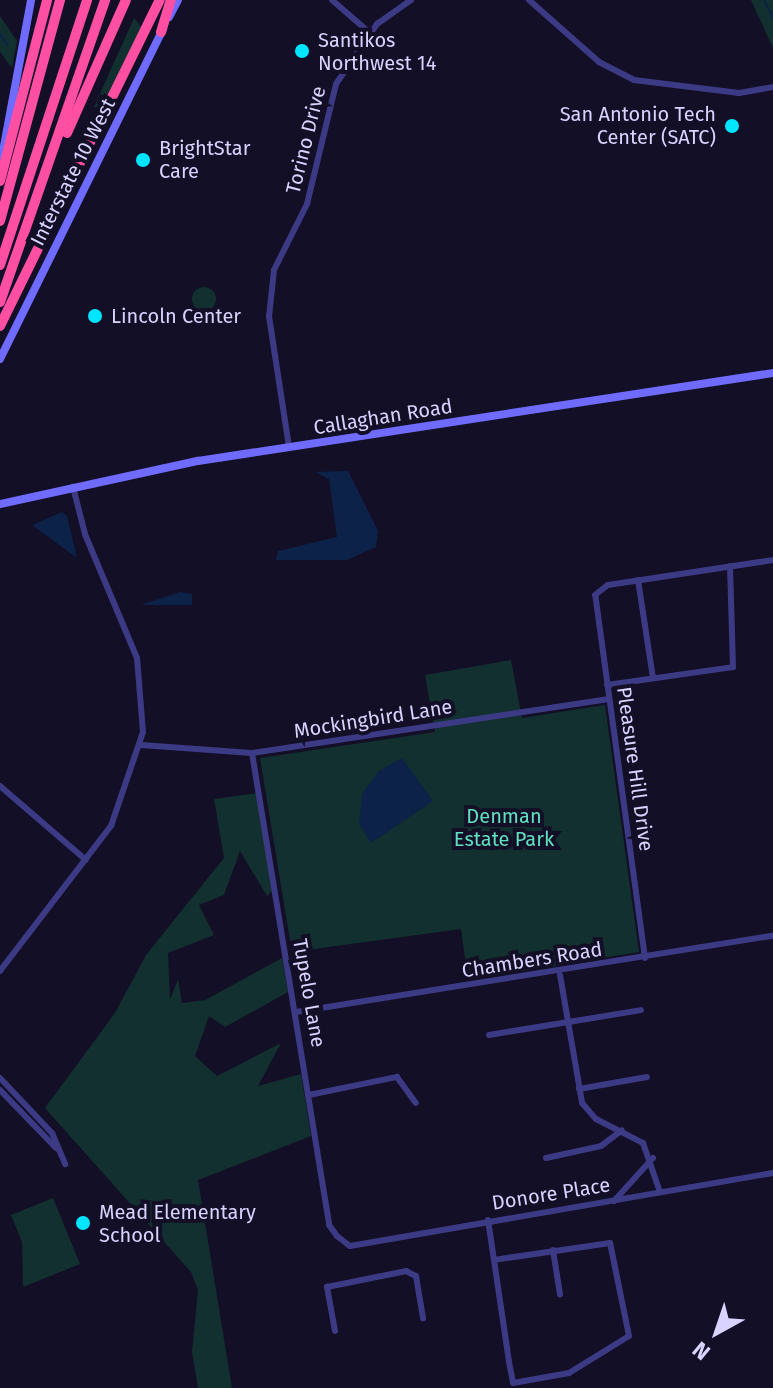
<!DOCTYPE html>
<html>
<head>
<meta charset="utf-8">
<style>
	body { margin:0 }
	#map { position:relative; width:773px; height:1388px; overflow:hidden; background:#130f26; font-family:"Fira Sans",sans-serif }
	div>[style] { position:absolute }
	[style*='--x'] { left:calc(var(--x)*1px); top:calc(var(--y)*1px); width:calc(var(--w)*1px); rotate:calc(var(--a)*1deg) }
	.green>* { inset:0; background:#12302f }
	.round { border-radius:50% }
	.water>* { inset:0; background:#0c2248 }
	.stream>* { height:2px; margin:-1px; padding:0 1px; transform-origin:1px; border-radius:1px; background:#0c2248 }
	.street>* { height:6px; margin:-3px; padding:0 3px; transform-origin:3px; border-radius:3px; background:#3d3a85 }
	.secondary>* { height:8px; margin:-4px; padding:0 4px; transform-origin:4px; border-radius:4px; background:#6f6bff }
	.highway>* { height:10px; margin:-5px; padding:0 5px; transform-origin:5px; border-radius:5px; background:#ff4fa3 }
	.dots>* { width:22px; height:22px; translate:-50% -50%; box-sizing:border-box; border:4px solid #130f26; border-radius:50% }
	span { translate:-50% -50%; white-space:nowrap; text-align:center; line-height:1.15; -webkit-text-stroke:8px #130f26; paint-order:stroke }
	.poi-label { font-size:20px; color:#d9d4ff }
	.left { translate:0 -50%; text-align:left }
	.right { translate:-100% -50%; text-align:right }
	.street-label { font-size:20px; color:#d9d4ff }
	.park-label { font-size:20px; color:#5fe0c0 }
	.north { position:absolute; left:677px; top:1292px; width:80px; height:80px; -webkit-text-stroke:6px #130f26; paint-order:stroke; rotate:220deg; font-size:22px; font-weight:700; line-height:32px; text-align:center; color:#d9d4ff }
	.north::after { content:''; display:block; margin:auto; width:28px; height:36px; background:#d9d4ff; clip-path:polygon(50% 0,100% 100%,50% 72%,0 100%) }
</style>
</head>
<body>
<div id="map">
	<div class="green">
		<i style="clip-path:polygon(751px 0,773px 0,773px 48px)"></i>
		<i style="clip-path:polygon(0 16px,17px 41px,12px 68px,0 52px)"></i>
		<i style="clip-path:polygon(134px 18px,143px 29px,105px 108px,94px 107px)"></i>
		<i class="round" style="left:192px;top:287px;width:24px;height:24px"></i>
		<i style="clip-path:polygon(511px 660px,522px 718px,605px 705px,639px 952px,468px 980px,461px 929px,292px 952px,260px 758px,435px 732px,425px 675px)"></i>
		<i style="clip-path:polygon(257px 793px,272px 891px,267px 896px,240px 851px,224px 895px,199px 905px,214px 935px,168px 953px,170px 1000px,178px 979px,182px 1003px,205px 1000px,282px 958px,288px 992px,225px 1027px,209px 1016px,195px 1056px,217px 1076px,281px 1043px,258px 1086px,301px 1074px,311px 1136px,198px 1180px,232px 1388px,198px 1388px,192px 1352px,198px 1290px,191px 1272px,45px 1108px,115px 1013px,146px 955px,224px 858px,214px 799px)"></i>
		<i style="clip-path:polygon(53px 1198px,80px 1264px,23px 1287px,22px 1242px,11px 1215px)"></i>
	</div>
	<div class="water">
		<i style="clip-path:polygon(348px 471px,378px 531px,376px 547px,347px 560px,276px 560px,278px 551px,337px 537px,329px 479px,315px 472px)"></i>
		<i style="clip-path:polygon(62px 512px,67px 516px,77px 558px,32px 525px)"></i>
		<i style="clip-path:polygon(180px 592px,192px 594px,192px 605px,141px 605px)"></i>
		<i style="clip-path:polygon(402px 758px,433px 801px,371px 843px,359px 824px,362px 794px,379px 771px)"></i>
	</div>
	<div class="stream">
		<i style="--x:764;--y:0;--w:20;--a:63"></i>
		<i style="--x:0;--y:34;--w:14;--a:56"></i>
	</div>
	<div class="street">
		<i style="--x:332;--y:0;--w:50;--a:41"></i>
		<i style="--x:529;--y:0;--w:94;--a:41.5"></i>
		<i style="--x:599;--y:62;--w:39;--a:27"></i>
		<i style="--x:634;--y:80;--w:106;--a:7.1"></i>
		<i style="--x:739;--y:93;--w:35;--a:-10"></i>
		<i style="--x:289;--y:447;--w:132;--a:-98.7"></i>
		<i style="--x:269;--y:317;--w:47;--a:-83.9"></i>
		<i style="--x:274;--y:270;--w:74;--a:-63.4"></i>
		<i style="--x:307;--y:204;--w:123;--a:-76.4"></i>
		<i style="--x:336;--y:84;--w:73;--a:-55.7"></i>
		<i style="--x:377;--y:24;--w:42;--a:-35.2"></i>
		<i style="--x:638;--y:580;--w:99;--a:81.3"></i>
		<i style="--x:607;--y:685;--w:127;--a:-8.1"></i>
		<i style="--x:733;--y:667;--w:101;--a:-91.7"></i>
		<i style="--x:141;--y:745;--w:111;--a:4.1"></i>
		<i style="--x:252;--y:753;--w:361;--a:-8.6"></i>
		<i style="--x:252;--y:753;--w:478;--a:80.7"></i>
		<i style="--x:329;--y:1225;--w:14;--a:54"></i>
		<i style="--x:337;--y:1236;--w:16;--a:38"></i>
		<i style="--x:350;--y:1246;--w:429;--a:-9.8"></i>
		<i style="--x:0;--y:786;--w:113;--a:40.7"></i>
		<i style="--x:645;--y:958;--w:366;--a:-97.8"></i>
		<i style="--x:595;--y:595;--w:16;--a:-38"></i>
		<i style="--x:608;--y:585;--w:167;--a:-8.6"></i>
		<i style="--x:0;--y:971;--w:183;--a:-52.6"></i>
		<i style="--x:111;--y:826;--w:99;--a:-71.2"></i>
		<i style="--x:143;--y:732;--w:74;--a:-94.6"></i>
		<i style="--x:137;--y:658;--w:134;--a:-112.8"></i>
		<i style="--x:85;--y:534;--w:49;--a:-104.3"></i>
		<i style="--x:560;--y:975;--w:130;--a:80.2"></i>
		<i style="--x:582;--y:1103;--w:21;--a:49"></i>
		<i style="--x:596;--y:1119;--w:53;--a:27.1"></i>
		<i style="--x:643;--y:1143;--w:52;--a:70.9"></i>
		<i style="--x:296;--y:1012;--w:483;--a:-9.1"></i>
		<i style="--x:489;--y:1035;--w:154;--a:-9.3"></i>
		<i style="--x:0;--y:1078;--w:76;--a:46.6"></i>
		<i style="--x:52;--y:1133;--w:34;--a:67"></i>
		<i style="--x:579;--y:1089;--w:69;--a:-10"></i>
		<i style="--x:0;--y:1090;--w:81;--a:46"></i>
		<i style="--x:309;--y:1095;--w:90;--a:-11.6"></i>
		<i style="--x:397;--y:1077;--w:32;--a:54"></i>
		<i style="--x:546;--y:1158;--w:56;--a:-12.3"></i>
		<i style="--x:601;--y:1146;--w:26;--a:-37"></i>
		<i style="--x:614;--y:1201;--w:58;--a:-47.8"></i>
		<i style="--x:488;--y:1220;--w:40;--a:81.5"></i>
		<i style="--x:494;--y:1260;--w:103;--a:81.6"></i>
		<i style="--x:509;--y:1362;--w:21;--a:79"></i>
		<i style="--x:513;--y:1383;--w:57;--a:-10.1"></i>
		<i style="--x:569;--y:1373;--w:70;--a:-31.7"></i>
		<i style="--x:629;--y:1336;--w:95;--a:-101.5"></i>
		<i style="--x:610;--y:1243;--w:117;--a:171.7"></i>
		<i style="--x:553;--y:1250;--w:45;--a:81"></i>
		<i style="--x:335;--y:1331;--w:45;--a:-100.3"></i>
		<i style="--x:327;--y:1287;--w:81;--a:-11.4"></i>
		<i style="--x:406;--y:1271;--w:11;--a:27"></i>
		<i style="--x:416;--y:1276;--w:43;--a:80.5"></i>
	</div>
	<div class="secondary">
		<i style="--x:169;--y:17;--w:19;--a:-62"></i>
		<i style="--x:2;--y:157;--w:160;--a:-79.5"></i>
		<i style="--x:0;--y:359;--w:368;--a:-63.7"></i>
		<i style="--x:0;--y:504;--w:203;--a:-12.3"></i>
		<i style="--x:198;--y:461;--w:582;--a:-8.7"></i>
	</div>
	<div class="highway">
		<i style="--x:161;--y:32;--w:34;--a:-73"></i>
		<i style="--x:67;--y:133;--w:145;--a:-66.1"></i>
		<i style="--x:0;--y:181;--w:187;--a:-75.4"></i>
		<i style="--x:0;--y:221;--w:229;--a:-74.8"></i>
		<i style="--x:0;--y:265;--w:279;--a:-71.8"></i>
		<i style="--x:0;--y:302;--w:320;--a:-70.8"></i>
		<i style="--x:0;--y:326;--w:363;--a:-63.9"></i>
	</div>
	<div class="dots">
		<i style="left:302px;top:51px;background:#00e5ff"></i>
		<i style="left:732px;top:126px;background:#00e5ff"></i>
		<i style="left:143px;top:160px;background:#00e5ff"></i>
		<i style="left:95px;top:316px;background:#00e5ff"></i>
		<i style="left:83px;top:1223px;background:#00e5ff"></i>
	</div>
	<div class="poi-label">
		<span class="left" style="left:318px;top:52px">Santikos<br>Northwest 14</span>
		<span class="right" style="left:716px;top:126px">San Antonio Tech<br>Center (SATC)</span>
		<span class="left" style="left:159px;top:160px">BrightStar<br>Care</span>
		<span class="left" style="left:111px;top:316px">Lincoln Center</span>
		<span class="left" style="left:99px;top:1224px">Mead Elementary<br>School</span>
	</div>
	<div class="street-label">
		<span style="left:306px;top:140px;rotate:-76deg">Torino Drive</span>
		<span style="left:73px;top:172px;rotate:-63deg">Interstate 10 West</span>
		<span style="left:383px;top:417px;rotate:-9deg">Callaghan Road</span>
		<span style="left:373px;top:719px;rotate:-9deg">Mockingbird Lane</span>
		<span style="left:635px;top:769px;rotate:82deg">Pleasure Hill Drive</span>
		<span style="left:532px;top:960px;rotate:-9deg">Chambers Road</span>
		<span style="left:309px;top:993px;rotate:80deg">Tupelo Lane</span>
		<span style="left:551px;top:1194px;rotate:-9deg">Donore Place</span>
	</div>
	<div class="park-label">
		<span style="left:504px;top:828px">Denman<br>Estate Park</span>
	</div>
	<div class="north">N</div>
</div>
</body>
</html>
